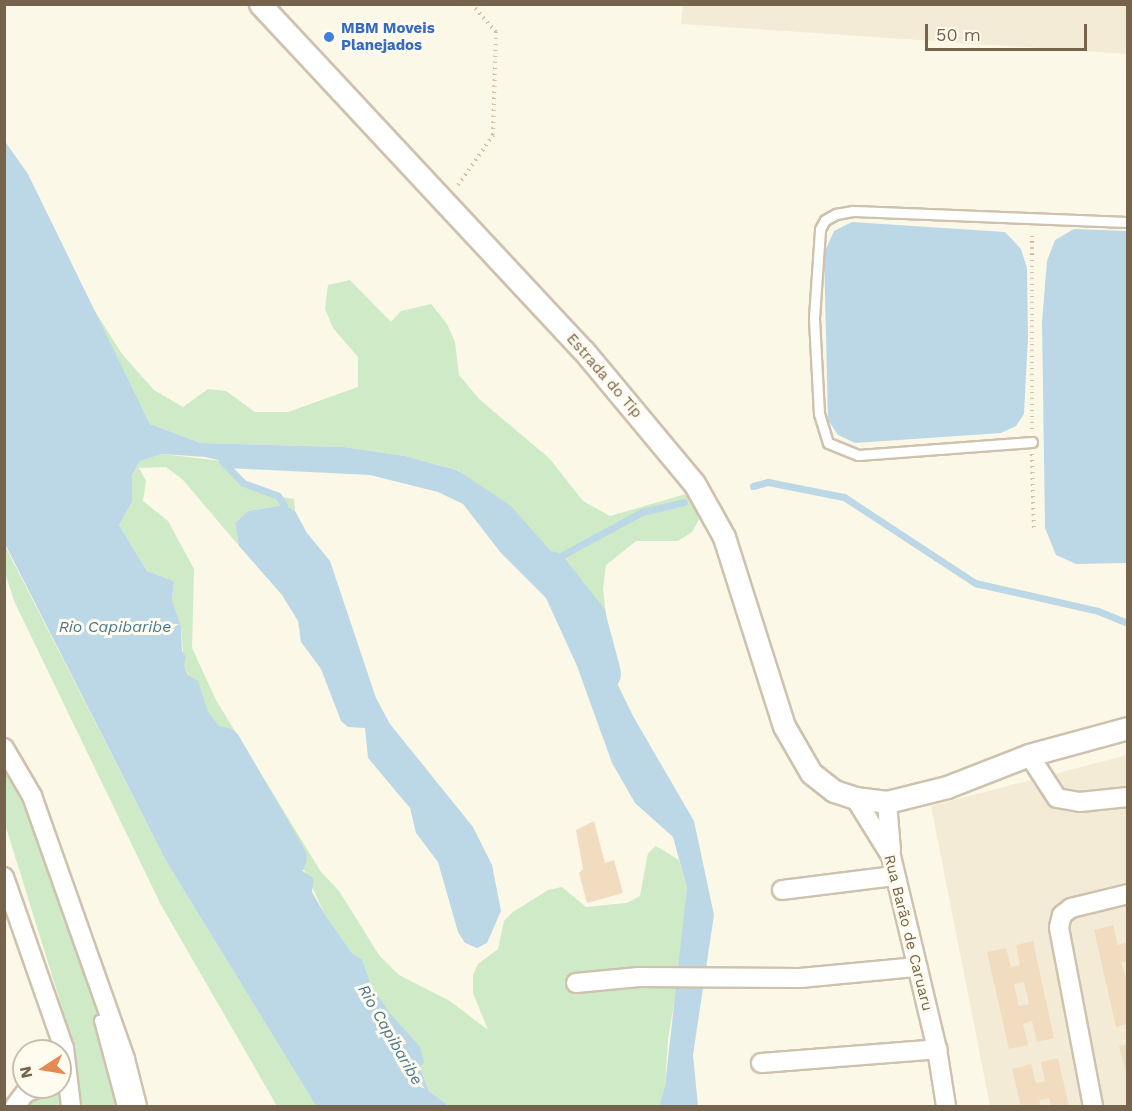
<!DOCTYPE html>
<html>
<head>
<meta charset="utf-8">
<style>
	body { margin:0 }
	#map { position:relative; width:1132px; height:1111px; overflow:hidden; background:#fcf8e8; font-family:"Work Sans",sans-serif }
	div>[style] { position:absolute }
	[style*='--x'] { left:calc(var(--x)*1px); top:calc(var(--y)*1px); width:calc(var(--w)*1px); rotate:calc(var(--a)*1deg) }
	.residential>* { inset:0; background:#f4ebd6 }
	.green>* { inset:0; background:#ceeac6 }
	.water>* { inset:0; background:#bcd8e6 }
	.stream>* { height:7px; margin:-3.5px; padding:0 3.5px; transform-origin:3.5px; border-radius:3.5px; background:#bcd8e6 }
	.river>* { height:39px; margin:-19.5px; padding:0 19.5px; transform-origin:19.5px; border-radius:19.5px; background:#bcd8e6 }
	.building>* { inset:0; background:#f1dcc0 }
	.path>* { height:4px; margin-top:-2px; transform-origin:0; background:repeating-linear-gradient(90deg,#d6c0a3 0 1.5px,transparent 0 6px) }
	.roads { filter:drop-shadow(2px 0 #cec2ae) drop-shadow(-2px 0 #cec2ae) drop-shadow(0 2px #cec2ae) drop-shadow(0 -2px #cec2ae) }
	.service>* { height:9px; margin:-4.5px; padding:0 4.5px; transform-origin:4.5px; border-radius:4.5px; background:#fff }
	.minor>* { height:18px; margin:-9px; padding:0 9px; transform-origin:9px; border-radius:9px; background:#fff }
	.tertiary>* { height:21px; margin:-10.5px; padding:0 10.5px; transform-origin:10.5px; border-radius:10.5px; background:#fff }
	.dots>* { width:16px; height:16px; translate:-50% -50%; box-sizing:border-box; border:3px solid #fffbef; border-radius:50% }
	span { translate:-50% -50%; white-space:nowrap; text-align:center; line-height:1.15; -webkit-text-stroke:6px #fffbef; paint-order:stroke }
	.shop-label { font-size:15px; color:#366cbe; font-weight:700 }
	.left { translate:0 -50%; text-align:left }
	.street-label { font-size:15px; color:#76634c }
	.water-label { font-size:16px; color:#497890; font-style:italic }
	.frame { position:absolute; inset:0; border:6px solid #76634c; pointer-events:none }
	.north { position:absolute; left:12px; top:1039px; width:60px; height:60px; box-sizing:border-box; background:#fffbef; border:2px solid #c8beae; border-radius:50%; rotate:258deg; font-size:16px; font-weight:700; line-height:24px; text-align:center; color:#76634c }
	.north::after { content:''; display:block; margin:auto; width:21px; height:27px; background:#e38b50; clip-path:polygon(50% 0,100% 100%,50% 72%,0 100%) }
	.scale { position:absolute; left:925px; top:24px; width:162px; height:27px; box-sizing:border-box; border:3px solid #76634c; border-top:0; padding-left:8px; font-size:18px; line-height:21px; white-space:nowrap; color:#76634c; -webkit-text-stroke:4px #fffbef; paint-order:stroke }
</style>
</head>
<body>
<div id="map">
	<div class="residential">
		<i style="clip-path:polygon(683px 5px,1127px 5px,1127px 54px,681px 24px)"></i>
		<i style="clip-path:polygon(1127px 755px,1127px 1106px,990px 1106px,931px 806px)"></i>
	</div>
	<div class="green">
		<i style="clip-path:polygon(350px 280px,391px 322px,401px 311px,431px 304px,447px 324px,455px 342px,459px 375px,479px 399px,549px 458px,583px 501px,610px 516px,686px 494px,700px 518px,692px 532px,678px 541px,636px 541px,606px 565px,603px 589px,613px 675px,555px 556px,458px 470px,405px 456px,344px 447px,201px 443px,150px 424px,93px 308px,122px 354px,154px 390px,183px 407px,208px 389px,226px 391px,255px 412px,288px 412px,358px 387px,358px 357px,333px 328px,325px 309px,328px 285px)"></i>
		<i style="clip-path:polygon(162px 454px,222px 461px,243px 483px,266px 494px,294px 499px,295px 511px,284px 505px,248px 511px,235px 523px,239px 546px,183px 480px,166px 467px,139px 468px,146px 481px,143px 501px,168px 521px,194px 569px,192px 648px,216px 700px,321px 872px,339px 891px,379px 955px,399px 975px,450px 1001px,488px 1030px,473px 993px,473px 975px,478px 964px,498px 949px,504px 921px,513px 912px,548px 890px,562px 887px,586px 907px,627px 903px,640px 896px,648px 853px,656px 846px,679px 860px,687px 888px,683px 951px,668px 1039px,665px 1086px,659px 1106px,449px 1106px,429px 1091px,420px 1066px,372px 987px,362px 959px,352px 953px,324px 913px,305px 871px,296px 866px,284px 843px,289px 841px,267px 816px,246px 803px,245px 796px,252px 788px,244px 766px,207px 712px,184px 665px,181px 626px,172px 600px,174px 581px,147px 571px,119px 525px,132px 502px,132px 475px,140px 461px)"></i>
		<i style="clip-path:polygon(4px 544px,166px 861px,316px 1106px,277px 1106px,161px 905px,15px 603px,5px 573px)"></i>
		<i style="clip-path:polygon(4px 758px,26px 796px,131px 1106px,82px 1106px,73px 1043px,5px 824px)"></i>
		<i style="clip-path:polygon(50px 1087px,61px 1087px,65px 1106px,23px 1106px,34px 1092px)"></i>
	</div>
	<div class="water">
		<i style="clip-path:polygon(4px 140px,28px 174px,150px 424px,201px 443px,344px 447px,405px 456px,457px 470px,511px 506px,555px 556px,633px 716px,694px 821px,714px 915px,693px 1055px,698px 1106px,659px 1106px,665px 1086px,687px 888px,673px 837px,635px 803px,612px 763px,577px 666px,546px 598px,501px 553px,463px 504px,438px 492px,370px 475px,228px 468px,222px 461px,205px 457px,162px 454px,140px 461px,132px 475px,132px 502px,119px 525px,147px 571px,174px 581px,172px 600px,181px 626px,182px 651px,186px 657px,184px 665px,188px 675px,198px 681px,208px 712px,235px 746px,234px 756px,254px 779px,246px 803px,282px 825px,289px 841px,285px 844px,296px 866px,314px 879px,312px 892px,324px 913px,352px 953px,362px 959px,372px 987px,389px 1012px,420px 1047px,424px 1062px,420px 1067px,429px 1091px,449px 1106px,316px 1106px,166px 861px,5px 544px)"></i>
		<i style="clip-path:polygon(852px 222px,1005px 232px,1021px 249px,1027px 268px,1028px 337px,1024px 414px,1016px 426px,1001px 433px,855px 443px,838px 435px,828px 420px,824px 253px,834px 231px)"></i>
		<i style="clip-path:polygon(1074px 229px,1127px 231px,1127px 563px,1076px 564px,1056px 555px,1045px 528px,1042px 322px,1047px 261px,1055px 240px)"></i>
		<i style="clip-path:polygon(284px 505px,295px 511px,307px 533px,330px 561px,376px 698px,390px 724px,473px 827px,492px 865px,501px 911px,487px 943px,477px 948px,465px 943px,458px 932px,438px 862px,416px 833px,410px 808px,368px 758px,365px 728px,348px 727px,341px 721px,321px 669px,301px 642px,298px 621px,282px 595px,239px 546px,235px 523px,248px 511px)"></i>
	</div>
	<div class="stream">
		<i style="--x:222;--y:461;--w:30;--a:46"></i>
		<i style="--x:243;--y:483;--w:37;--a:20"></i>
		<i style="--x:278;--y:496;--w:11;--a:56"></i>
		<i style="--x:753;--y:486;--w:16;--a:-15"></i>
		<i style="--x:768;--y:482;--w:77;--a:11.2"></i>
		<i style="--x:844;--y:497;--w:157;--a:33.3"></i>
		<i style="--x:975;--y:583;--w:126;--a:12.8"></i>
		<i style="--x:1098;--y:611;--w:32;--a:22"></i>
		<i style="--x:548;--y:563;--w:107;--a:-28.5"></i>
		<i style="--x:642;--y:512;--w:43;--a:-13.4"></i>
	</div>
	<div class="river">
		<i style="--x:549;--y:570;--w:60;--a:51.8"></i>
		<i style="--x:586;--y:617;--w:58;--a:75"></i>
		<i style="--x:222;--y:746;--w:129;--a:59.9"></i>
	</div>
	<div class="building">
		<i style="clip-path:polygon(594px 821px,605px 863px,614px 860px,623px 893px,587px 903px,579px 873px,583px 869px,576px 830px)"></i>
		<i style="clip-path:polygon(1113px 925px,1118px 945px,1128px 942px,1128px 961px,1121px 962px,1128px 984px,1128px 1024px,1116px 1027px,1094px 930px)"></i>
		<i style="clip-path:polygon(evenodd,1033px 941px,1054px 1038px,1037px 1042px,1032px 1021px,1023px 1024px,1028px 1045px,1009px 1049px,987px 952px,1006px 948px,1011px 967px,1020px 965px,1016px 945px,1033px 941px,1024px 982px,1029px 1004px,1019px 1006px,1014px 984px,1024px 982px)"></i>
		<i style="clip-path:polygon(1128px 1044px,1128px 1077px,1127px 1077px,1119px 1046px)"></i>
		<i style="clip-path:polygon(1058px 1058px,1069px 1106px,1051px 1106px,1049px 1098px,1039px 1100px,1041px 1106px,1021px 1106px,1012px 1069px,1031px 1064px,1036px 1083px,1045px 1081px,1041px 1062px)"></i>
	</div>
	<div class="path">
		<i style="--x:458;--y:185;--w:61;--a:-55"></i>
		<i style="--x:493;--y:135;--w:103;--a:-88.3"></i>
		<i style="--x:496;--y:32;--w:37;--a:-131"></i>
		<i style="--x:1032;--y:429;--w:197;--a:-90"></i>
		<i style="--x:1032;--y:454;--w:77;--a:88.5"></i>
	</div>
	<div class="roads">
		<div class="service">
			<i style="--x:1032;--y:442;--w:174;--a:175.7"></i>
			<i style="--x:858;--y:455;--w:32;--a:-158"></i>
			<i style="--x:828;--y:443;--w:30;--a:-107"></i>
			<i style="--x:819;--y:414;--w:96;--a:-93"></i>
			<i style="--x:814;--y:318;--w:89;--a:-86.1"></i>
			<i style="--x:820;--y:229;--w:10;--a:-61"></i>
			<i style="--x:825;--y:220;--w:13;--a:-29"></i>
			<i style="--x:836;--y:214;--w:17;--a:-10"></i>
			<i style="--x:853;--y:211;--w:275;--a:2.3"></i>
			<i style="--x:107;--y:1028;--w:10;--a:-114"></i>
			<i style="--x:103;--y:1019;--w:4;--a:166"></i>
			<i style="--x:99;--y:1020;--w:89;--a:75"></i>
			<i style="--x:112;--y:1045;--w:63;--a:76.2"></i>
		</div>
		<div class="minor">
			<i style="--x:4;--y:748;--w:56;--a:59.7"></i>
			<i style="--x:32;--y:796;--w:279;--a:70.5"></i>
			<i style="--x:125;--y:1059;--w:49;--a:75.7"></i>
			<i style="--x:1029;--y:755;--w:51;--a:56.9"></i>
			<i style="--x:1057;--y:798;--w:23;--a:10"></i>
			<i style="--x:1080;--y:802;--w:48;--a:-5.9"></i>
			<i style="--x:855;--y:798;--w:68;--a:58.2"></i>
			<i style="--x:891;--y:856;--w:198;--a:76.6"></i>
			<i style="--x:937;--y:1049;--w:58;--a:81"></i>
			<i style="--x:887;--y:802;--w:49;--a:85.3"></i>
			<i style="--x:4;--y:877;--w:181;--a:70.7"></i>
			<i style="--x:64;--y:1048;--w:58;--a:83.1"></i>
			<i style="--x:782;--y:890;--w:114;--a:-7.1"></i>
			<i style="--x:576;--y:983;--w:63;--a:-5.4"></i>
			<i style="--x:639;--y:977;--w:161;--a:0.4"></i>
			<i style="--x:800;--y:978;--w:118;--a:-5.4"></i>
			<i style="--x:761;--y:1063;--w:177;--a:-4.5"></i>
			<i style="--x:15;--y:1106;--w:16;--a:-52"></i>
			<i style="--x:25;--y:1093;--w:15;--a:-23"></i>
			<i style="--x:1093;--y:1106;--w:182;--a:-100.8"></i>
			<i style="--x:1059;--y:927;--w:12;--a:-76"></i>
			<i style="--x:1062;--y:915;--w:11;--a:-38"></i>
			<i style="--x:1071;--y:908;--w:59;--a:-13.8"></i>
		</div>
		<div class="tertiary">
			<i style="--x:260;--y:4;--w:473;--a:47"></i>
			<i style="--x:583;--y:350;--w:173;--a:50.2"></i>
			<i style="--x:694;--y:483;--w:62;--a:60.9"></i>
			<i style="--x:724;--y:537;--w:198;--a:72.4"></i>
			<i style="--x:784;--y:726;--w:54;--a:60.1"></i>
			<i style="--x:811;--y:773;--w:29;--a:38"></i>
			<i style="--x:834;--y:791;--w:22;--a:18"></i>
			<i style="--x:855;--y:798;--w:32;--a:7"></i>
			<i style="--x:887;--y:802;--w:62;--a:-14"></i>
			<i style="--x:947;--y:787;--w:88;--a:-21.3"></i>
			<i style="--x:1029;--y:755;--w:103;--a:-15.3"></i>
		</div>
	</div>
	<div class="dots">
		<i style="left:329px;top:37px;background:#3f7fe0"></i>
	</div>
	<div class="shop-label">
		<span class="left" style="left:341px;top:37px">MBM Moveis<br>Planejados</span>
	</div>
	<div class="street-label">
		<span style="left:604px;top:376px;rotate:49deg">Estrada do Tip</span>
		<span style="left:908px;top:933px;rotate:76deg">Rua Barão de Caruaru</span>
	</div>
	<div class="water-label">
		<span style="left:115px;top:627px">Rio Capibaribe</span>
		<span style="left:390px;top:1035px;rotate:60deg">Rio Capibaribe</span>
	</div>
	<div class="frame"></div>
	<div class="north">N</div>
	<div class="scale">50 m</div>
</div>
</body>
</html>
